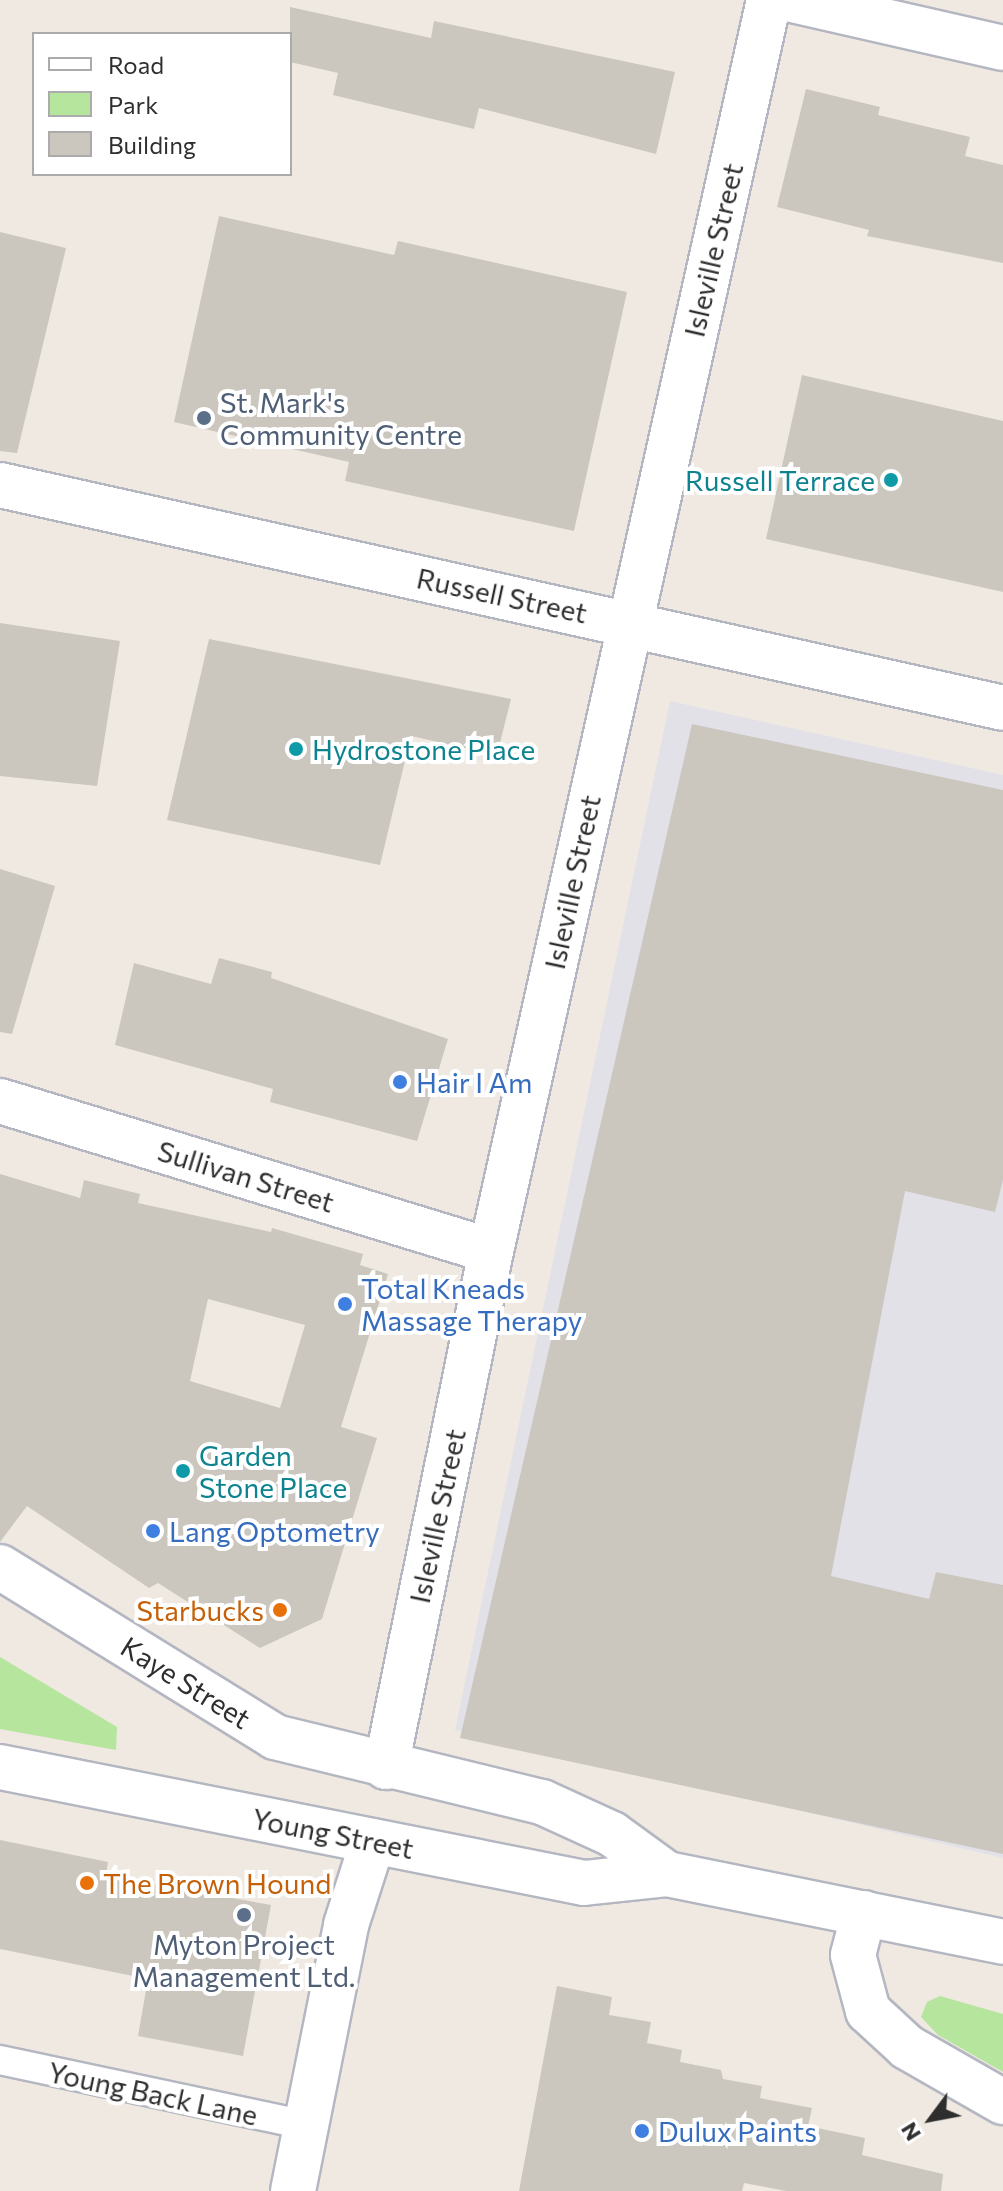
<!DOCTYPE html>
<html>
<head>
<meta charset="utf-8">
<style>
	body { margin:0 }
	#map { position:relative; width:1003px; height:2191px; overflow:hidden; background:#efe9e1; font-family:Commissioner,sans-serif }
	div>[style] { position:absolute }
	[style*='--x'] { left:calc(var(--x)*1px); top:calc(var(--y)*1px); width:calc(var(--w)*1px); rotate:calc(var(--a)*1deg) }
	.industrial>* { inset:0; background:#e3e1e8 }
	.green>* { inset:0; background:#b6e59e }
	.building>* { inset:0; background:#cbc7bf }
	.roads { filter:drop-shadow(2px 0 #b4b7c1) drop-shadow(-2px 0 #b4b7c1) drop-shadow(0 2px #b4b7c1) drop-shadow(0 -2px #b4b7c1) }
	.lane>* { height:28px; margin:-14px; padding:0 14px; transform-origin:14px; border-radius:14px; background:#fff }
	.street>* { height:44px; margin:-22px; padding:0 22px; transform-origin:22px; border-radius:22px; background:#fff }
	.secondary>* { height:44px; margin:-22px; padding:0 22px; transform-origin:22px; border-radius:22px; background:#fff }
	.dots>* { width:22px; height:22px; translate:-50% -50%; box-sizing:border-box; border:4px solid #fff; border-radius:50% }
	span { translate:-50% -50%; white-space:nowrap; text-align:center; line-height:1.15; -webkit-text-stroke:8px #fff; paint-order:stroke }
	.street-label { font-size:28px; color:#2e2e2e }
	.service-label { font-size:28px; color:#4e5e75 }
	.left { translate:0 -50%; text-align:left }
	.culture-label { font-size:28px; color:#0d838f }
	.right { translate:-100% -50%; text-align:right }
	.shop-label { font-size:28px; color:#366cbe }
	.food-label { font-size:28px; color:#c56008 }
	.legend { position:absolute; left:32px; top:32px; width:260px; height:144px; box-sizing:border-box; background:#fff; border:2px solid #ababab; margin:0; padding:10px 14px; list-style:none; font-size:24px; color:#2e2e2e }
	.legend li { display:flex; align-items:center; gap:16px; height:40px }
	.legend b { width:40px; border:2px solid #ababab }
	.north { position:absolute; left:891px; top:2079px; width:80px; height:80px; -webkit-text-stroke:6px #fff; paint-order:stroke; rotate:238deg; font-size:22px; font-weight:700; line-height:32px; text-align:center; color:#2e2e2e }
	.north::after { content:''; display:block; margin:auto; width:28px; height:36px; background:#2e2e2e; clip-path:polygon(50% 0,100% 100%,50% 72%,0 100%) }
</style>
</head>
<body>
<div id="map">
	<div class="industrial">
		<i style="clip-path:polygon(670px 701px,1003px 775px,1003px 1858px,455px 1730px)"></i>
	</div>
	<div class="green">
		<i style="clip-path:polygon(0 1657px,117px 1727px,116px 1750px,0 1729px)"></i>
		<i style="clip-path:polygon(940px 1996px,1003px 2014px,1003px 2072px,938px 2035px,921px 2017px,927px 2002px)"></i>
	</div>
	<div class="building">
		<i style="clip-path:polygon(290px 7px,431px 38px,434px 21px,675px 72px,656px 154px,479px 108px,474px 129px,333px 95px,338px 73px,290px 62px)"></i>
		<i style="clip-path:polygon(806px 89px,880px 107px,878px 115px,970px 137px,965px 156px,1003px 165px,1003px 263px,867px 236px,869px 230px,777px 207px)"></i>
		<i style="clip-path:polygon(219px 216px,394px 255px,398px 241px,627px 292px,574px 531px,345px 481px,349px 462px,174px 422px)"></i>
		<i style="clip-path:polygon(0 232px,66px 248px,17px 453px,0 451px)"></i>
		<i style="clip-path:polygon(802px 375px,1003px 421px,1003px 592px,766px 539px)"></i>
		<i style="clip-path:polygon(0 623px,120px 641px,97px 786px,0 776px)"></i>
		<i style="clip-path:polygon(209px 639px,511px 699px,497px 755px,411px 736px,380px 865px,167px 820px)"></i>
		<i style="clip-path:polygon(692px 724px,1003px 790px,1003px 1180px,995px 1212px,905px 1191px,831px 1576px,929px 1599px,936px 1572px,1003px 1585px,1003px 1854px,460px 1738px)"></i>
		<i style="clip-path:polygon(0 869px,55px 886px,12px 1034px,0 1032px)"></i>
		<i style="clip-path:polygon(219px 958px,272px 972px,271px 978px,448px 1039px,417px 1141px,270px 1102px,273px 1089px,115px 1045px,134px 963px,211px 984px)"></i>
		<i style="clip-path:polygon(evenodd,0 1174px,80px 1198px,84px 1180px,140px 1194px,138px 1203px,271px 1232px,272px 1228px,363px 1254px,360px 1265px,388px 1274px,341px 1427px,377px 1438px,322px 1619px,260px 1648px,158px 1583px,149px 1588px,27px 1506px,0 1542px,0 1174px,208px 1299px,305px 1325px,280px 1408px,190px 1381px,208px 1299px)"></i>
		<i style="clip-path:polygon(0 1840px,108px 1862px,106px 1875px,271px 1905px,243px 2056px,138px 2036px,148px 1979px,0 1949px)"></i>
		<i style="clip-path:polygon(557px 1986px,612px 1997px,609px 2015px,651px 2022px,647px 2043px,682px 2050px,680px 2062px,721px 2070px,723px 2079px,762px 2086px,760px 2098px,812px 2108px,808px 2126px,865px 2138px,862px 2155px,943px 2174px,941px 2191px,786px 2191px,744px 2183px,742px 2191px,519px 2191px)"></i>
	</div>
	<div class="roads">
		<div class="lane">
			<i style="--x:0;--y:2060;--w:313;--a:12"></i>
		</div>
		<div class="street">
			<i style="--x:792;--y:0;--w:216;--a:12.8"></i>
			<i style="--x:0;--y:485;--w:1027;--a:12.53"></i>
			<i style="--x:0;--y:1101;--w:513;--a:16.99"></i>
			<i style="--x:386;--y:1767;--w:527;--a:-78.5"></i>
			<i style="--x:491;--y:1251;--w:1282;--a:-77.47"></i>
			<i style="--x:864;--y:1913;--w:43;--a:104.7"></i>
			<i style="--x:853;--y:1955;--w:58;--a:75"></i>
			<i style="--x:868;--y:2011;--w:53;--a:42.7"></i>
			<i style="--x:907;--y:2047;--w:111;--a:29.8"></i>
			<i style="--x:293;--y:2191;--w:271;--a:-78.7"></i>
			<i style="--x:346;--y:1925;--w:88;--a:-72.2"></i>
		</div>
		<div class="secondary">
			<i style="--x:0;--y:1567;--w:323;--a:31.7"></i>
			<i style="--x:275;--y:1737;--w:275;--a:13.7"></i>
			<i style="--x:542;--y:1802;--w:77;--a:24.6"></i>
			<i style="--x:612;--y:1834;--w:68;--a:36"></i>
			<i style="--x:0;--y:1767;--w:595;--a:11.23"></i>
			<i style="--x:584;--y:1883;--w:83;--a:-6.2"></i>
			<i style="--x:667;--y:1874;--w:343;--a:11.4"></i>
		</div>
	</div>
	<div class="dots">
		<i style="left:204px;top:418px;background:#5c6f8a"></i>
		<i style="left:891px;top:480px;background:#0f9aa8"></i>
		<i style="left:296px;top:749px;background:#0f9aa8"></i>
		<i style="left:400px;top:1082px;background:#3f7fe0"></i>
		<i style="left:345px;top:1304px;background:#3f7fe0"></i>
		<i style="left:183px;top:1471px;background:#0f9aa8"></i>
		<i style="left:153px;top:1531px;background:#3f7fe0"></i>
		<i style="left:280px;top:1610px;background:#e8710a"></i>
		<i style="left:87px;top:1883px;background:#e8710a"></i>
		<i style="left:244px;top:1915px;background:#5c6f8a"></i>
		<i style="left:642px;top:2131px;background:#3f7fe0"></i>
	</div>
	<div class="street-label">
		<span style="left:713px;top:250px;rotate:-77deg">Isleville Street</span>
		<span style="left:502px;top:595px;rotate:12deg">Russell Street</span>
		<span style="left:572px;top:882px;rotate:-78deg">Isleville Street</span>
		<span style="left:246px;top:1176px;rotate:17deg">Sullivan Street</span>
		<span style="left:437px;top:1516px;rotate:-78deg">Isleville Street</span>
		<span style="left:186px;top:1682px;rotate:32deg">Kaye Street</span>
		<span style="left:333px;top:1833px;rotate:11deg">Young Street</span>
		<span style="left:153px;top:2093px;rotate:12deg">Young Back Lane</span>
	</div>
	<div class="service-label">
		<span class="left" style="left:220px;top:418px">St. Mark's<br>Community Centre</span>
		<span style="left:244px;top:1960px">Myton Project<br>Management Ltd.</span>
	</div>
	<div class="culture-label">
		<span class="right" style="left:875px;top:480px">Russell Terrace</span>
		<span class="left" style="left:312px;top:749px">Hydrostone Place</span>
		<span class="left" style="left:199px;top:1471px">Garden<br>Stone Place</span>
	</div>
	<div class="shop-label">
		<span class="left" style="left:416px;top:1082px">Hair I Am</span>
		<span class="left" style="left:361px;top:1304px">Total Kneads<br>Massage Therapy</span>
		<span class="left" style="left:169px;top:1531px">Lang Optometry</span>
		<span class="left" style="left:658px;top:2131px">Dulux Paints</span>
	</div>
	<div class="food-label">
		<span class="right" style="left:264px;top:1610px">Starbucks</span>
		<span class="left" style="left:103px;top:1883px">The Brown Hound</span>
	</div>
	<ul class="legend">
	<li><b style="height:10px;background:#fff"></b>Road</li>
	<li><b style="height:22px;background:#b6e59e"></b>Park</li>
	<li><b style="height:22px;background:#cbc7bf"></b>Building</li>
	</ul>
	<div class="north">N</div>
</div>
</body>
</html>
